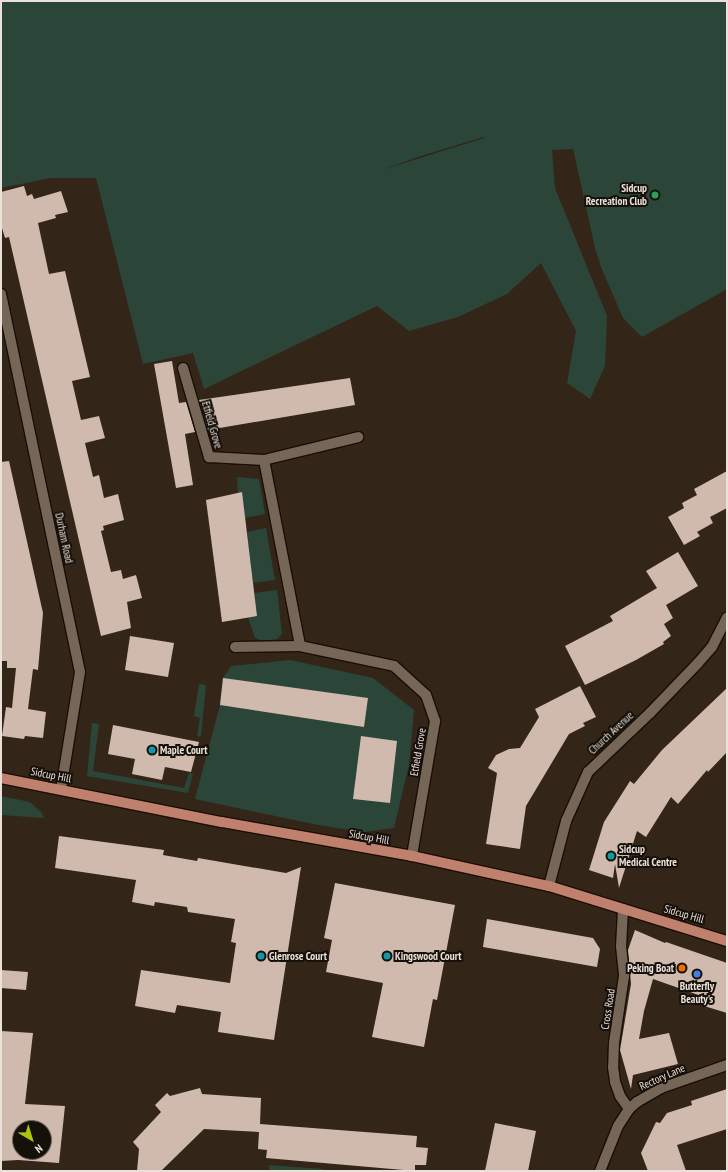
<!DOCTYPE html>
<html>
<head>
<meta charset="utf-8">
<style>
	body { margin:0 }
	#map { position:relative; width:728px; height:1172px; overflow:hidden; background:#332518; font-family:"PT Sans Narrow",sans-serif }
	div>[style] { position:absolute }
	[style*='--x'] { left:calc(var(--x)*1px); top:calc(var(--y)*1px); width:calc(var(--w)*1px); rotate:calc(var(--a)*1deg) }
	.green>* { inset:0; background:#2c4539 }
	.building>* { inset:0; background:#d0baae }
	.roads { filter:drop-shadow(1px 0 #1a0e03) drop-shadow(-1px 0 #1a0e03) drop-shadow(0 1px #1a0e03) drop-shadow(0 -1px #1a0e03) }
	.street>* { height:10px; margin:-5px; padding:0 5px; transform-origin:5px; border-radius:5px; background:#766657 }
	.secondary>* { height:10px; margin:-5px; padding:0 5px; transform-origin:5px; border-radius:5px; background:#766657 }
	.primary>* { height:10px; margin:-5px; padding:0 5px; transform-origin:5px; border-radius:5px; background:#bf806d }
	.dots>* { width:11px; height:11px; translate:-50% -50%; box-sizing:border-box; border:2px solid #16100a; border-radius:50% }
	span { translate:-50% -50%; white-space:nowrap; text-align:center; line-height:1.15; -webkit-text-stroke:4px #16100a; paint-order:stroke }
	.poi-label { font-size:11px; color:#eae1d8; font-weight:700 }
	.right { translate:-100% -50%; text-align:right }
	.left { translate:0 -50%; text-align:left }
	.street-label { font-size:11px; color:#eae1d8 }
	.frame { position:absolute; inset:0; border:2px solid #eae1d8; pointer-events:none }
	.north { position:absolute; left:12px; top:1120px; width:40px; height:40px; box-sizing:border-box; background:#16100a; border:1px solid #6b645c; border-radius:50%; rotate:142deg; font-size:11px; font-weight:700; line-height:16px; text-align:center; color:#eae1d8 }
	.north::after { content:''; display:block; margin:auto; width:14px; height:18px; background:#adc60d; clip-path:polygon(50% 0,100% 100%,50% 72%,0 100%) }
</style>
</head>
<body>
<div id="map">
	<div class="green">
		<i style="clip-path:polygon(evenodd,1px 1px,727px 1px,727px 289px,642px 337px,623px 318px,601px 267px,595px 248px,573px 149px,552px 150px,555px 188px,607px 316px,605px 366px,590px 399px,567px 383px,576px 331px,541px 263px,507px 294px,458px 317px,409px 331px,377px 306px,204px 389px,193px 353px,143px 364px,96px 178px,51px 178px,1px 188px,1px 1px,483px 137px,484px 138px,382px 170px,418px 157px,483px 137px)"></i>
		<i style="clip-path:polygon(237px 477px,259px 479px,265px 514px,245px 518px,238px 493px)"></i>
		<i style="clip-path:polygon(266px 528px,275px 580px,253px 583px,247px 532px)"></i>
		<i style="clip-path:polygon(277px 590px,282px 634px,277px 639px,263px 641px,255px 638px,248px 618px,257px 616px,254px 593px)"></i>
		<i style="clip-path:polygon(290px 660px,373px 678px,414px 710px,409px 765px,394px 828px,364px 832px,318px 825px,195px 799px,220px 705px,223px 678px,231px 666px)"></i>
		<i style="clip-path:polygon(199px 684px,206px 685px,201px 737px,197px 736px,200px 718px,194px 716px)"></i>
		<i style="clip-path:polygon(92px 723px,99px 724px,93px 771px,184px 788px,189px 773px,193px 774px,188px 793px,87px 776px)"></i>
		<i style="clip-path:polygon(1px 796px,30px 802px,41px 812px,44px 818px,1px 815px)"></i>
		<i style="clip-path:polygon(269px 1165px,323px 1169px,323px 1171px,269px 1171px)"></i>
	</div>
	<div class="building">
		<i style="clip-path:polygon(24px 186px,27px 196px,32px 194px,34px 199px,61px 191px,68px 212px,55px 215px,56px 218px,38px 223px,49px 274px,65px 271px,90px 377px,72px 381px,81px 420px,99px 416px,105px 438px,85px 443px,93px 477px,99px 475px,104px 498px,118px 494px,124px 520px,103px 526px,104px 530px,101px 531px,111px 572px,121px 570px,123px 579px,136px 575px,142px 598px,127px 602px,131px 628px,101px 636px,9px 237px,5px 238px,1px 225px,1px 192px)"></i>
		<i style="clip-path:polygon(172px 361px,179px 403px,186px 402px,195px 432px,185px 434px,193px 485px,176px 488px,154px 364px)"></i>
		<i style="clip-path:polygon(350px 378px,355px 405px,208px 430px,199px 400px)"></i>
		<i style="clip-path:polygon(9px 461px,43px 613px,38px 670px,33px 669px,28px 709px,46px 712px,43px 738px,25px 736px,24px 739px,2px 736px,6px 707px,12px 708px,16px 668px,7px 668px,7px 661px,1px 661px,1px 462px)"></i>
		<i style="clip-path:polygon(727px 471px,727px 508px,710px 517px,713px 523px,697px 532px,700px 536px,684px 545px,668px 517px,684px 508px,682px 503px,697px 495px,694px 489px)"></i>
		<i style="clip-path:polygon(242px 492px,257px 616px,222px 622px,206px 500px)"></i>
		<i style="clip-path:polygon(678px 552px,698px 586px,666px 605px,673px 618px,664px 624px,671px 636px,663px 642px,664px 644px,636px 660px,585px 685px,565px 646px,613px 621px,610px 616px,657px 588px,646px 571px)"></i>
		<i style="clip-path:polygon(130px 636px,174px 643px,168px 677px,125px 670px)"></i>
		<i style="clip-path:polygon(223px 678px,368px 698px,364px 727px,220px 705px)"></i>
		<i style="clip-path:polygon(580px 686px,596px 717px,583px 723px,585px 726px,569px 734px,526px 806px,520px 849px,486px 844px,497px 773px,488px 768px,496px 755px,509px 749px,520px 748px,539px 717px,535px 709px)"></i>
		<i style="clip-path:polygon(727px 688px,727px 752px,708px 772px,707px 770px,678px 804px,671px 797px,646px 837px,637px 831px,619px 888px,615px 864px,613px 878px,589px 870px,604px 822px,630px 781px,634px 784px,662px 750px)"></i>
		<i style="clip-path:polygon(113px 725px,199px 742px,191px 772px,165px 767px,162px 780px,132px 774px,135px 759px,108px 754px)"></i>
		<i style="clip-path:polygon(361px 736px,397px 741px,390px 803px,353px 799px)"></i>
		<i style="clip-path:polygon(59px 836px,164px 850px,163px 855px,197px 861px,198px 858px,286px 873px,301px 867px,274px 1040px,218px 1032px,221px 1012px,177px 1005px,175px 1013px,135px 1006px,141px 970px,230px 983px,236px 943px,231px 942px,235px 919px,188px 912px,187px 907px,155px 902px,154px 906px,132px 902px,136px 880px,55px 868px)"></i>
		<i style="clip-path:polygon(335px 883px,455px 905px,437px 1000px,433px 999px,424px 1047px,372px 1037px,383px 983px,326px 972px,332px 940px,324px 938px)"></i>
		<i style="clip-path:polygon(487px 919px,593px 938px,600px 949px,597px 967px,483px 947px)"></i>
		<i style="clip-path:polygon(635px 930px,665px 943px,666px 942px,727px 963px,727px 1013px,704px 1006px,707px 998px,653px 979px,644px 1011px,639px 1039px,669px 1033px,678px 1064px,633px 1075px,631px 1089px,620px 1050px,631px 984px,628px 950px)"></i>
		<i style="clip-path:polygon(1px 970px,28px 972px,26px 990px,1px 988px)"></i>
		<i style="clip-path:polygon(evenodd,1px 1031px,33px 1033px,25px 1104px,65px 1106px,59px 1163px,18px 1160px,1px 1161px,1px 1031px,20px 1128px,44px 1128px,44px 1152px,20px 1152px,20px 1128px)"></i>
		<i style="clip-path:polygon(200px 1088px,202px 1094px,261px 1098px,260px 1124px,417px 1136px,416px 1147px,428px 1148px,426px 1165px,415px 1165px,415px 1171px,266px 1158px,267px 1150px,258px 1149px,259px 1132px,204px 1129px,161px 1171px,137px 1171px,139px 1149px,133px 1142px,161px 1112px,155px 1105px,167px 1093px,170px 1096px)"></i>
		<i style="clip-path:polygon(727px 1089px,727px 1129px,677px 1145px,686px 1171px,648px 1171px,641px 1153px,656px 1122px,660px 1123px,667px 1113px,692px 1105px,691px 1101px)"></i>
		<i style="clip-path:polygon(495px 1123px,536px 1131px,528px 1171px,485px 1171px)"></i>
	</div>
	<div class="roads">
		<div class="street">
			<i style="--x:1;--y:294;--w:386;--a:78.2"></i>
			<i style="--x:80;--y:672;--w:119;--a:99.2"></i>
			<i style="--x:183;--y:368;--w:93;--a:73.7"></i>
			<i style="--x:209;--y:457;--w:55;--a:3.1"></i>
			<i style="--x:264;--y:460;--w:97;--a:-13.7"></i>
			<i style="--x:264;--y:460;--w:189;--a:79"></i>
			<i style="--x:235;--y:647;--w:65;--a:-0.9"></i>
			<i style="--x:300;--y:646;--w:96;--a:12"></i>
			<i style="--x:394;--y:666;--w:43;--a:42.2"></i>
			<i style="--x:426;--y:695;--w:28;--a:71"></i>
			<i style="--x:435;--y:721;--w:137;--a:99.7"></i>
			<i style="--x:549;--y:886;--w:67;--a:-75.3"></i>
			<i style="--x:566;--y:821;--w:54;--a:-65.8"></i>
			<i style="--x:588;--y:772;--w:86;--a:-43.6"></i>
			<i style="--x:650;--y:713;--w:69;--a:-46.2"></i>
			<i style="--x:698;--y:663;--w:21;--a:-49"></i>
			<i style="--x:712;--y:647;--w:33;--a:-63"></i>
		</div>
		<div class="secondary">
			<i style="--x:623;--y:909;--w:37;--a:93"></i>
			<i style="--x:621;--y:946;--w:30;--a:84"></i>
			<i style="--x:624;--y:976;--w:68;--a:98.5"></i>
			<i style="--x:614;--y:1043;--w:24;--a:92"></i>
			<i style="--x:613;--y:1067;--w:15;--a:82"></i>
			<i style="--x:615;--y:1082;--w:15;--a:70"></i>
			<i style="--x:620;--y:1096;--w:16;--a:55"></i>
			<i style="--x:600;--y:1171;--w:48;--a:-68.2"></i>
			<i style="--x:618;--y:1126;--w:20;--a:-57"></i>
			<i style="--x:629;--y:1109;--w:11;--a:-41"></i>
			<i style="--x:637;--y:1102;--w:28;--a:-30"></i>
			<i style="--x:661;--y:1088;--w:70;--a:-19.2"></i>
		</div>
		<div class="primary">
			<i style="--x:1;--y:778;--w:225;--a:11.3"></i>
			<i style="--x:222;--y:822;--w:193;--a:10.1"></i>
			<i style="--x:412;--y:856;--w:140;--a:12.4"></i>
			<i style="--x:549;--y:886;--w:186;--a:17.2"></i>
		</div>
	</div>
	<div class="dots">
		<i style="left:655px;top:195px;background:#2e9e5b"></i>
		<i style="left:152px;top:750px;background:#0f9aa8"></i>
		<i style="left:611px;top:856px;background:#0f9aa8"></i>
		<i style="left:261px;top:956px;background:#0f9aa8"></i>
		<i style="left:387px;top:956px;background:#0f9aa8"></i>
		<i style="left:682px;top:968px;background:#e8710a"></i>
		<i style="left:697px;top:974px;background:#3f7fe0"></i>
	</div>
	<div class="poi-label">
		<span class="right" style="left:647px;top:195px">Sidcup<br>Recreation Club</span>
		<span class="left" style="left:160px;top:750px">Maple Court</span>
		<span class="left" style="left:619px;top:856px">Sidcup<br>Medical Centre</span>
		<span class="left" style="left:269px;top:956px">Glenrose Court</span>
		<span class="left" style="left:395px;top:956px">Kingswood Court</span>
		<span class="right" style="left:674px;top:968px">Peking Boat</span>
		<span style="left:697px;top:993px">Butterfly<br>Beauty's</span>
	</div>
	<div class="street-label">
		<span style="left:212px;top:425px;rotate:74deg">Etfield Grove</span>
		<span style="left:64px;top:538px;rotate:78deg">Durham Road</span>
		<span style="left:611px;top:733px;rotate:-43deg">Church Avenue</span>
		<span style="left:418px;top:752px;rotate:-80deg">Etfield Grove</span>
		<span style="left:51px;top:775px;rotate:11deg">Sidcup Hill</span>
		<span style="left:369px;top:837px;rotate:10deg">Sidcup Hill</span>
		<span style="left:684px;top:914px;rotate:16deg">Sidcup Hill</span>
		<span style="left:608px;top:1009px;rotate:-81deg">Cross Road</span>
		<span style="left:662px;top:1077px;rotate:-24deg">Rectory Lane</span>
	</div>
	<div class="frame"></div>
	<div class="north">N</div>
</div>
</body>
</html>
